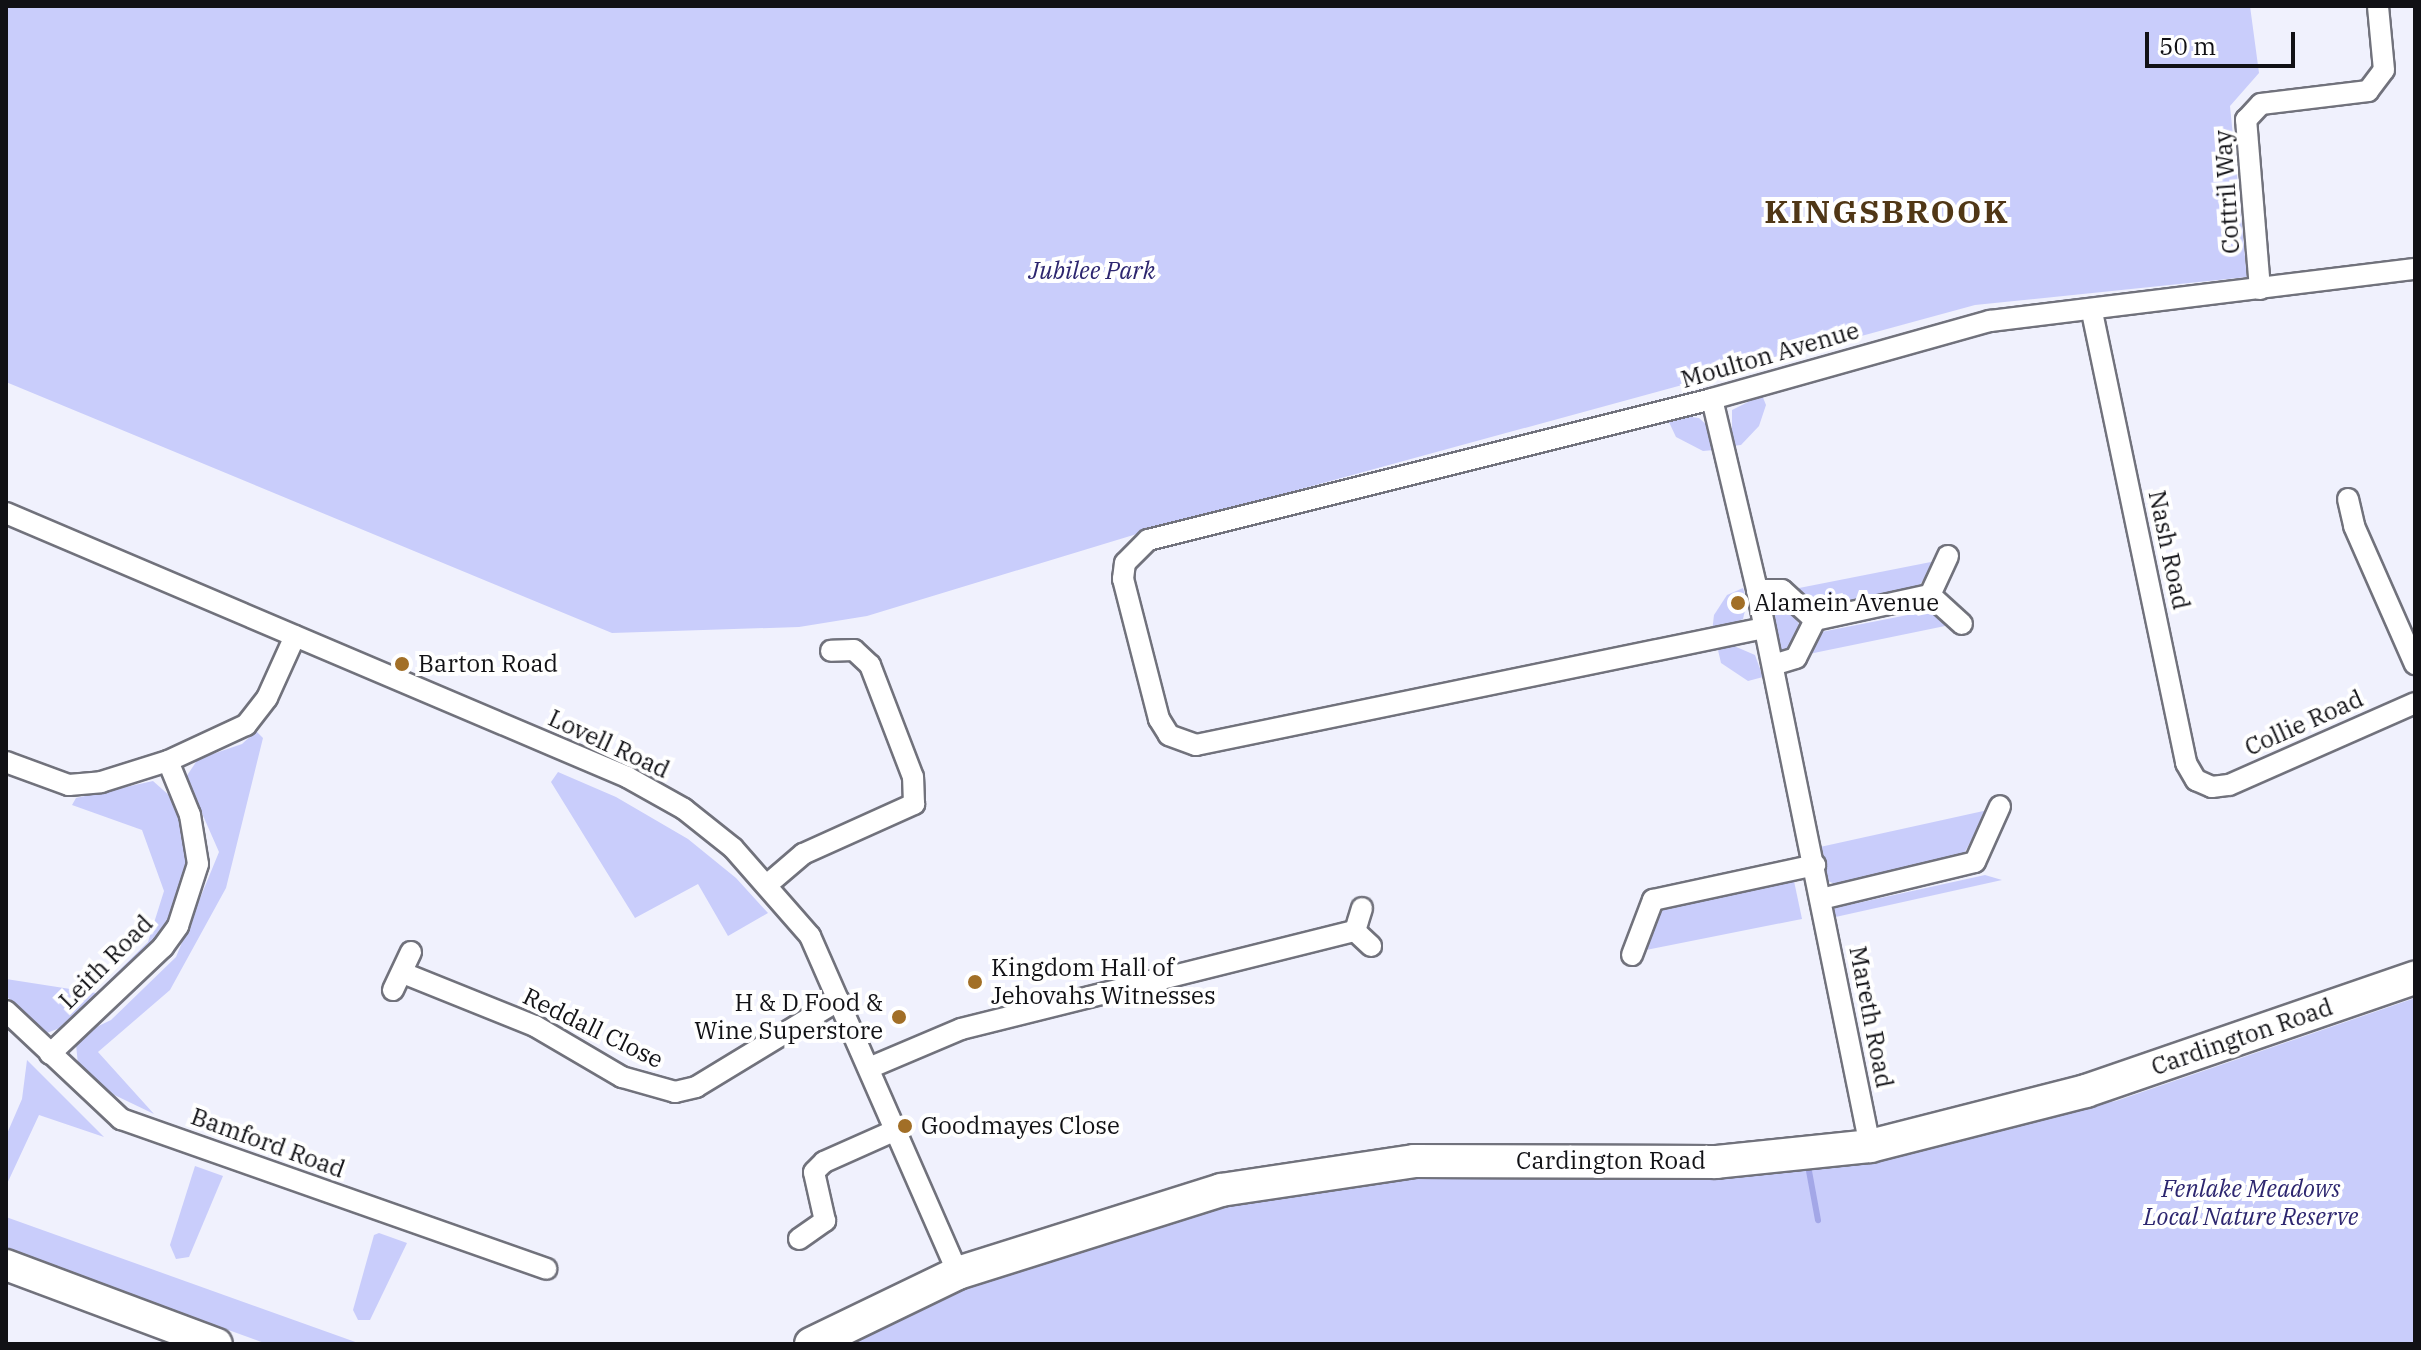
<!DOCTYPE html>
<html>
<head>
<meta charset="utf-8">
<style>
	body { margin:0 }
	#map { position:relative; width:2421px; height:1350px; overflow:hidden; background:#f0f1fd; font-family:"IBM Plex Serif",serif }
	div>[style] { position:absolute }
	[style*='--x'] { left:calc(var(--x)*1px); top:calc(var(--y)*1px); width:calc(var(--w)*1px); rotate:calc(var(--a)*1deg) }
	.green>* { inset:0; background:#c9cdfb }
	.stream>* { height:6px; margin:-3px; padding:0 3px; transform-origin:3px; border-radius:3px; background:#a3a7e7 }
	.roads { filter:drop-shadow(2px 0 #71727c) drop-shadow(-2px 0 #71727c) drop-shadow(0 2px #71727c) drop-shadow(0 -2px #71727c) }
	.street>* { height:20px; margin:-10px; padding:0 10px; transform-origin:10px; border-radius:10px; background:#fff }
	.secondary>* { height:30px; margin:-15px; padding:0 15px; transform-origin:15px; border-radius:15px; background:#fff }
	.primary>* { height:32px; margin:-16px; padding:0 16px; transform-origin:16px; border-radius:16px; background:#fff }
	.dots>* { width:22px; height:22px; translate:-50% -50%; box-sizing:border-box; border:4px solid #fff; border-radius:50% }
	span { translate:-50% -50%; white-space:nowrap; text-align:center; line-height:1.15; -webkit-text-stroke:8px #fff; paint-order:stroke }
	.street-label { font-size:24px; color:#111115 }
	.park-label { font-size:24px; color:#2d266f; font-style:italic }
	.poi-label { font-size:24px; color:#111115 }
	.left { translate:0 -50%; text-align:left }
	.right { translate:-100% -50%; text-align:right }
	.district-label { font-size:32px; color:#503716; font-weight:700; letter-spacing:2px }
	.frame { position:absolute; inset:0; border:8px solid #111115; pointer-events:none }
	.scale { position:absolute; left:2145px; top:32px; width:150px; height:36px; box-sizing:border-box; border:4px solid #111115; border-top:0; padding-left:10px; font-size:24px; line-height:28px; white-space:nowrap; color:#111115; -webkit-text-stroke:6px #fff; paint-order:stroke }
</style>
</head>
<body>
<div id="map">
	<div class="green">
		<i style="clip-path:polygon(6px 6px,2250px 6px,2259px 73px,2230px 106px,2247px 277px,1975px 305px,1140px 533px,867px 616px,799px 627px,612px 633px,6px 382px)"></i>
		<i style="clip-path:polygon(1762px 395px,1766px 405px,1759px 426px,1741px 445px,1732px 446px,1732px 410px)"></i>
		<i style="clip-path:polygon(1684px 416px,1699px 418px,1709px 427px,1714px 450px,1703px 451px,1676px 437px,1668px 420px)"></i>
		<i style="clip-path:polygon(1936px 561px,1915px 592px,1819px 610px,1794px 589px)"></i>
		<i style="clip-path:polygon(1743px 588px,1747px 602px,1743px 619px,1712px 632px,1714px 615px,1727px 595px)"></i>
		<i style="clip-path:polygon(1777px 600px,1787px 603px,1800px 626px,1797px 648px,1780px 653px,1769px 607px)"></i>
		<i style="clip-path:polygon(1928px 611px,1950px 625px,1804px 655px,1821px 632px)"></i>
		<i style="clip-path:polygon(1734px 646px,1755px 655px,1763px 677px,1748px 681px,1721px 663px,1718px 650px)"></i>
		<i style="clip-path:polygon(256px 731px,263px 738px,226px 888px,170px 990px,98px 1052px,154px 1114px,104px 1090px,78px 1065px,76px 1044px,86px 1032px,111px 1020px,176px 957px,219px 852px,186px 777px,198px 759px,242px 744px)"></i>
		<i style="clip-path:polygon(558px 772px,616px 797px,688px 839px,736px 878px,768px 913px,728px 936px,698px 884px,635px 918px,551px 782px)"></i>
		<i style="clip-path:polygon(153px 781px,171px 797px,191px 853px,167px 930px,70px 1024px,47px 1033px,6px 996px,6px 979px,96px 993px,148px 942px,164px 891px,142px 830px,72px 805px,76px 798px)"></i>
		<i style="clip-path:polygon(1988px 810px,1961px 859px,1839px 886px,1828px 881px,1820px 847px)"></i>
		<i style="clip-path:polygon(1985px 875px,2002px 880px,1831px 918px,1835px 908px)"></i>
		<i style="clip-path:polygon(1794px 881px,1802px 919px,1646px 950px,1659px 909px)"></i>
		<i style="clip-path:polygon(2415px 998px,2415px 1344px,834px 1344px,976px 1280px,1224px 1201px,1423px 1177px,1622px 1178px,1753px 1171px,2116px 1101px)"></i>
		<i style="clip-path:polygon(27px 1060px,104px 1137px,39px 1115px,6px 1186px,6px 1136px,22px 1099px)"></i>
		<i style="clip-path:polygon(195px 1166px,223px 1176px,189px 1257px,176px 1259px,170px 1245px)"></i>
		<i style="clip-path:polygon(6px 1217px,361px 1344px,267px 1344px,6px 1249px)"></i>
		<i style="clip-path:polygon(379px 1233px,407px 1243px,370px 1320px,358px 1320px,353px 1310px,374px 1235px)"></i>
	</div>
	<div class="stream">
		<i style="--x:1809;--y:1171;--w:50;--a:79.6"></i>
	</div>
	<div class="roads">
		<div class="street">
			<i style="--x:2260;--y:289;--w:170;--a:-94.7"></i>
			<i style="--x:2246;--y:120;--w:22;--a:-47"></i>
			<i style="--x:2261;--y:104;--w:108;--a:-6.9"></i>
			<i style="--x:2368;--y:91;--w:26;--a:-53"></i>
			<i style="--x:2384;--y:70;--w:64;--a:-95.4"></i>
			<i style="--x:2092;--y:312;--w:461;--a:78.2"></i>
			<i style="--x:2186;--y:763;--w:20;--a:60"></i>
			<i style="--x:2196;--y:780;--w:17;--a:24"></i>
			<i style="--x:2212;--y:787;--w:17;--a:-7"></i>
			<i style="--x:2229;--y:785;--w:203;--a:-23.8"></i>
			<i style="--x:1712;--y:399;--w:196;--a:76.7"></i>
			<i style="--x:1757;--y:590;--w:567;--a:78.51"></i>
			<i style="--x:2348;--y:499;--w:28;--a:77"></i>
			<i style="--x:2354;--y:526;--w:151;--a:66.2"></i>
			<i style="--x:6;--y:513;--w:675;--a:23.03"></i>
			<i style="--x:627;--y:777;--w:65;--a:29.3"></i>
			<i style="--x:684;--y:809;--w:63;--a:38.5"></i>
			<i style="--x:733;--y:848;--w:117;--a:48.8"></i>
			<i style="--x:810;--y:936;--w:368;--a:66.3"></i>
			<i style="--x:1757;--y:590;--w:25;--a:0"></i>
			<i style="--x:1782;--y:590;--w:45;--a:42.3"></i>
			<i style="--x:1815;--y:620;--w:42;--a:116.6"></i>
			<i style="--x:1796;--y:658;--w:24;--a:163"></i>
			<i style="--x:1930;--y:595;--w:43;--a:42.2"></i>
			<i style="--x:1815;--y:620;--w:118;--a:-12.3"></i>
			<i style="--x:1930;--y:595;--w:43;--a:-65.2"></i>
			<i style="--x:1764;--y:628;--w:580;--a:168.36"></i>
			<i style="--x:1196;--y:745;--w:29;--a:-160"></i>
			<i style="--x:1169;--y:735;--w:19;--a:-122"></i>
			<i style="--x:1159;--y:719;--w:145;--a:-104.4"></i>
			<i style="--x:1123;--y:579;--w:16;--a:-83"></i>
			<i style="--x:1125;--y:563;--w:33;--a:-45"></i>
			<i style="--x:1148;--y:540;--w:581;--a:-14.04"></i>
			<i style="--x:1712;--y:399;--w:289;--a:-15.7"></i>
			<i style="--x:1990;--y:321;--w:428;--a:-7"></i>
			<i style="--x:6;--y:762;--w:67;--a:20.1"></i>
			<i style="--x:69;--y:785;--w:32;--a:-5"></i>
			<i style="--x:101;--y:782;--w:70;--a:-17.4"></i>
			<i style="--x:168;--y:761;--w:86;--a:-24.8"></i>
			<i style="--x:246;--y:725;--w:34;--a:-52"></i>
			<i style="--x:267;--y:698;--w:68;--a:-65.7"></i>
			<i style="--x:768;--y:884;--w:46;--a:-40.6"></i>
			<i style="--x:803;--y:854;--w:122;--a:-24.2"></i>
			<i style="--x:914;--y:804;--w:27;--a:-92"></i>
			<i style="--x:913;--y:777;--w:120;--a:-111"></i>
			<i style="--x:870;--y:665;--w:22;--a:-137"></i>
			<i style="--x:854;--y:650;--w:23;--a:178"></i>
			<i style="--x:1821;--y:899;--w:158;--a:-13.5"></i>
			<i style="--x:1975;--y:862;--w:61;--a:-65.9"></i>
			<i style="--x:1355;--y:931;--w:24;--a:-73"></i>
			<i style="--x:1632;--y:955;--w:59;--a:-69.1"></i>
			<i style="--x:1653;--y:900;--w:166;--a:-12.2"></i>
			<i style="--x:403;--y:973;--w:142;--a:21.9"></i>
			<i style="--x:535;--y:1026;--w:101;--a:30.4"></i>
			<i style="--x:622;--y:1077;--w:55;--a:15.8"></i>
			<i style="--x:675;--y:1092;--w:22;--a:-13"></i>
			<i style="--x:696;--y:1087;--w:167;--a:-31.3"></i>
			<i style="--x:393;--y:990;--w:42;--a:-64.7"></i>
			<i style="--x:6;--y:1011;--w:158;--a:43.2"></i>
			<i style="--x:121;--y:1119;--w:451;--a:19.4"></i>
			<i style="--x:50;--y:1054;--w:156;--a:-43.4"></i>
			<i style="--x:163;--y:947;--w:26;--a:-54"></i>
			<i style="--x:178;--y:926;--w:65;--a:-72.1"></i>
			<i style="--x:198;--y:864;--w:50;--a:-99.3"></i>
			<i style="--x:190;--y:815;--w:58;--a:-112.2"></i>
			<i style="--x:869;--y:1068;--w:100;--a:-23"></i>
			<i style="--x:961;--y:1029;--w:406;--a:-14"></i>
			<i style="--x:1355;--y:931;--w:22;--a:43"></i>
			<i style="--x:799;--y:1239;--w:32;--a:-35"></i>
			<i style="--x:825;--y:1221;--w:50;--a:-102.7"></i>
			<i style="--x:814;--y:1172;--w:14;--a:-45"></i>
			<i style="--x:824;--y:1162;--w:79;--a:-24"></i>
		</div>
		<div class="secondary">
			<i style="--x:6;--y:1265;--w:225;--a:20.5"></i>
		</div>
		<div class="primary">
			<i style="--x:811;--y:1344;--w:163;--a:-25.8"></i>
			<i style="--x:958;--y:1273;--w:276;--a:-17.5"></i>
			<i style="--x:1221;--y:1190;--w:195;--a:-8.5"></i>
			<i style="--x:1414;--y:1161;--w:302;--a:0.2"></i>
			<i style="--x:1716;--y:1162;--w:155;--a:-5.9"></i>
			<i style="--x:1870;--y:1146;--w:223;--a:-14.3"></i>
			<i style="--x:2086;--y:1091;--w:348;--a:-19"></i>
		</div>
	</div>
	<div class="dots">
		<i style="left:1738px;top:603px;background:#a26f27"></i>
		<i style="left:402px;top:664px;background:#a26f27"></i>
		<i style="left:975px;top:982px;background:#a26f27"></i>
		<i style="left:899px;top:1017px;background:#a26f27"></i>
		<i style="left:905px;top:1126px;background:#a26f27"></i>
	</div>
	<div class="street-label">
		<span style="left:2227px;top:192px;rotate:-94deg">Cottril Way</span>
		<span style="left:1770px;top:355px;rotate:-16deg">Moulton Avenue</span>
		<span style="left:2169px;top:550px;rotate:78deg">Nash Road</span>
		<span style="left:2304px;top:723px;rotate:-24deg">Collie Road</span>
		<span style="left:609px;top:744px;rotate:25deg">Lovell Road</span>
		<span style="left:106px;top:962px;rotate:-45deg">Leith Road</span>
		<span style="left:1871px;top:1017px;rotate:79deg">Mareth Road</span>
		<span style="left:593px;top:1028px;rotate:26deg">Reddall Close</span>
		<span style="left:2242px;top:1037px;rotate:-19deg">Cardington Road</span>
		<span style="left:268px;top:1143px;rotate:20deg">Bamford Road</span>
		<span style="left:1611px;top:1161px">Cardington Road</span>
	</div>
	<div class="park-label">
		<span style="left:1092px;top:271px">Jubilee Park</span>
		<span style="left:2251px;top:1203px">Fenlake Meadows<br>Local Nature Reserve</span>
	</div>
	<div class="poi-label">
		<span class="left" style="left:1754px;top:603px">Alamein Avenue</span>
		<span class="left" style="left:418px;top:664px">Barton Road</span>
		<span class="left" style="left:991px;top:982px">Kingdom Hall of<br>Jehovahs Witnesses</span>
		<span class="right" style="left:883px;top:1017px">H &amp; D Food &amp;<br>Wine Superstore</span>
		<span class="left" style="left:921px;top:1126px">Goodmayes Close</span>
	</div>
	<div class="district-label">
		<span style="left:1887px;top:211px">KINGSBROOK</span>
	</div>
	<div class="frame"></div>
	<div class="scale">50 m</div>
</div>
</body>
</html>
